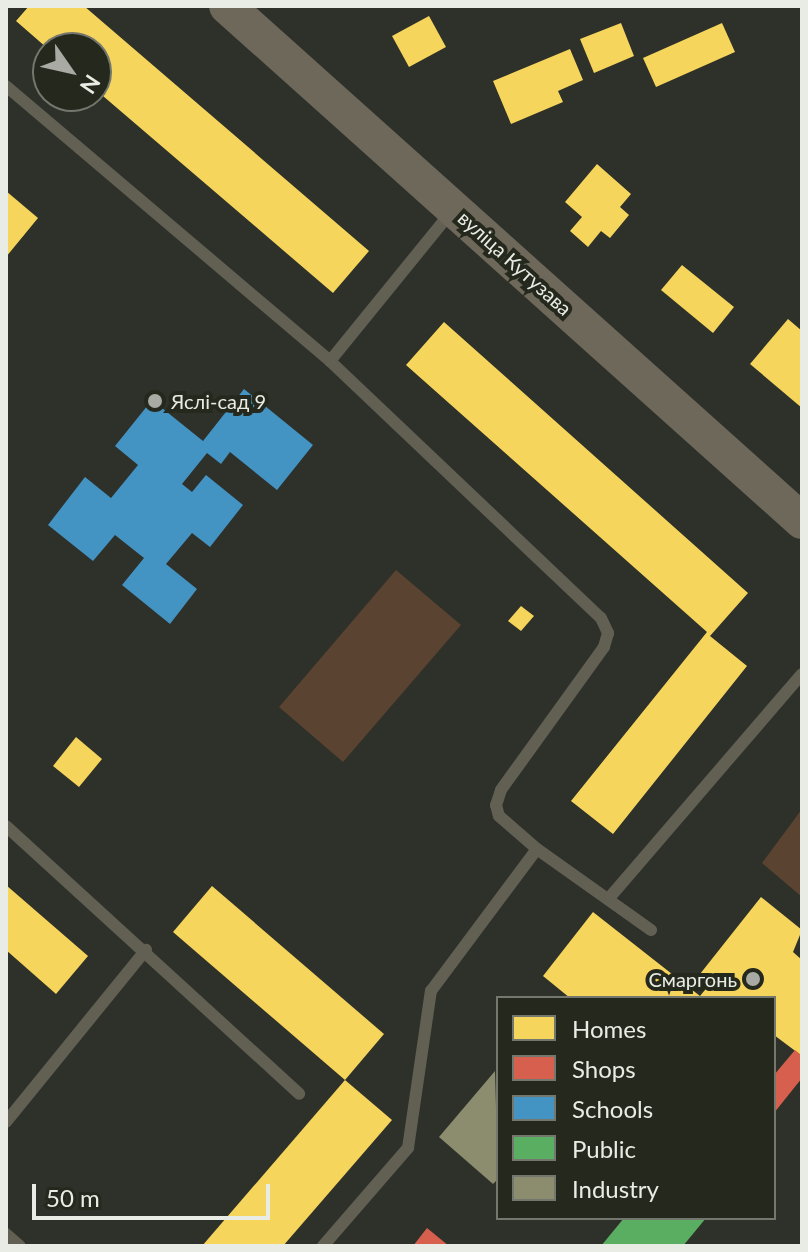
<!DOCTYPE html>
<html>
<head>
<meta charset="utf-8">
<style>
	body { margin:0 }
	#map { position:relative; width:808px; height:1252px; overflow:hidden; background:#2e302a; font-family:Lato,sans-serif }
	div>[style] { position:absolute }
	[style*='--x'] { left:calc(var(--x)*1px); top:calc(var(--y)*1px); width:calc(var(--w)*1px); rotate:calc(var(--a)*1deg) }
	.green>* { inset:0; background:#5a4330 }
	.homes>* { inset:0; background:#f6d55c }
	.shops>* { inset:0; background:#d6604d }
	.schools>* { inset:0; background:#4393c3 }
	.public>* { inset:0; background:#5aae61 }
	.industry>* { inset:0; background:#8c8c6e }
	.lane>* { height:12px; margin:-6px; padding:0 6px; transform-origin:6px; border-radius:6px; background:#625f53 }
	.secondary>* { height:36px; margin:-18px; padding:0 18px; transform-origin:18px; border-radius:18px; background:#6d685a }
	.dots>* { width:22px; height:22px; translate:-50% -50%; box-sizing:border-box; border:4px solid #25291d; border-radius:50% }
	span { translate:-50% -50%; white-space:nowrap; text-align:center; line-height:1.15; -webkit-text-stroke:8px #25291d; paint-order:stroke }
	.street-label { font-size:20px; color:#e9ece4 }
	.poi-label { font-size:20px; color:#e9ece4 }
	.left { translate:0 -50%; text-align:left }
	.right { translate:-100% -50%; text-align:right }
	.frame { position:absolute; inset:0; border:8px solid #e9ece4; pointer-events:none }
	.legend { position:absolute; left:496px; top:996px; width:280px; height:224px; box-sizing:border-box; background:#25291d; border:2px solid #73776d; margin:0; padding:10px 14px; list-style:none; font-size:24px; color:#e9ece4 }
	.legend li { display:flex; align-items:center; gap:16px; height:40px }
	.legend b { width:40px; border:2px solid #73776d }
	.north { position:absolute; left:32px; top:32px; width:80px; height:80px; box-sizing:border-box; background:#25291d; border:2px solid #73776d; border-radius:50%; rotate:124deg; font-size:22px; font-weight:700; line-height:32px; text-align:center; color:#e9ece4 }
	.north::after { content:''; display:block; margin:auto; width:28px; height:36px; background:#a8aaa3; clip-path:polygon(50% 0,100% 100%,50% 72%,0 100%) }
	.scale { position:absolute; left:32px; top:1184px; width:238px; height:36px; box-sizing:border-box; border:4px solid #e9ece4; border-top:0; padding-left:10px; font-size:24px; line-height:28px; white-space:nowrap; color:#e9ece4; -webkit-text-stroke:6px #25291d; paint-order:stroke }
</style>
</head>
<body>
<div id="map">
	<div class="green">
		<i style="clip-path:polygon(396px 570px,461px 625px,343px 762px,279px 707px)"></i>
		<i style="clip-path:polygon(802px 809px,802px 897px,762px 863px)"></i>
	</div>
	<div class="homes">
		<i style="clip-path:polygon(29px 6px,84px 6px,369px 251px,333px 293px,96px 90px,96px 48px,47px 48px,16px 21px)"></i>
		<i style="clip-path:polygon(429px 16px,446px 47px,409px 67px,392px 36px)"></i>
		<i style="clip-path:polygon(621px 23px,634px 56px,594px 73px,580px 39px)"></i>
		<i style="clip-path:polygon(722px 23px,735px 52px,656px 87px,643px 58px)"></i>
		<i style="clip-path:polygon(570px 49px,583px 80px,558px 91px,563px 102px,511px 124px,493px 81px)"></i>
		<i style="clip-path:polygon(597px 164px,631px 194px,620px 207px,629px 215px,610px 238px,601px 231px,588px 247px,570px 231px,582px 217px,565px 202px)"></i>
		<i style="clip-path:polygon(6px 191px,38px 218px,6px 257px)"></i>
		<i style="clip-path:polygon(682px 265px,734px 307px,713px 333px,661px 290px)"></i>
		<i style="clip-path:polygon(788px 319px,802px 331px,802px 408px,750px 364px)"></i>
		<i style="clip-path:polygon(444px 322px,748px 593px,710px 636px,747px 666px,613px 834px,571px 801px,707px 632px,406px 365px)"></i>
		<i style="clip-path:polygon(521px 606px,534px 616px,521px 631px,508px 621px)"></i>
		<i style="clip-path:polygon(76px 737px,102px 759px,79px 787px,53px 766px)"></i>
		<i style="clip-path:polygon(6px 885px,88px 956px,56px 994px,6px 950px)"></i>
		<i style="clip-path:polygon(212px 886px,384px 1034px,345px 1080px,173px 932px)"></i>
		<i style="clip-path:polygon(761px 897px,802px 930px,793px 952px,802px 960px,802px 1056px,774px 1035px,774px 998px,570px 998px,543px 976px,593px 912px,700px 996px,709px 985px,700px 974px)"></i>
		<i style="clip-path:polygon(345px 1080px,392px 1120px,283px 1246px,202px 1246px)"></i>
	</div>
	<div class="shops">
		<i style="clip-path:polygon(795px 1050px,802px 1056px,802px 1078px,774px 1113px,774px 1075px)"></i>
		<i style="clip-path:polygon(427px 1228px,449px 1246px,413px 1246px)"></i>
	</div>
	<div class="schools">
		<i style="clip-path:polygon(244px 389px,313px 445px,277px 490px,230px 452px,221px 464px,207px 453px,182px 484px,192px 492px,206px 475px,243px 505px,210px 547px,192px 533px,166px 564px,197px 589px,170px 624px,122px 585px,144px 558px,115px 535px,93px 561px,48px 525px,85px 477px,111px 498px,138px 465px,115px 446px,152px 400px,203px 441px)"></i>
	</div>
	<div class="public">
		<i style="clip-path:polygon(624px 1218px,706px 1218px,683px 1246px,601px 1246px)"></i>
	</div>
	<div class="industry">
		<i style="clip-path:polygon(495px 1071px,498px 1179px,493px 1184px,439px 1137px)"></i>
	</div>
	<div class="lane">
		<i style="--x:6;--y:86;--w:425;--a:40.3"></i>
		<i style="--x:330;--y:361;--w:373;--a:43.5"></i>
		<i style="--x:601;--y:618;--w:17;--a:65"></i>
		<i style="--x:608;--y:633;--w:15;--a:106"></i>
		<i style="--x:604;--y:647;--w:176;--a:125.8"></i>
		<i style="--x:501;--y:790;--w:16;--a:108"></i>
		<i style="--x:496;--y:805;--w:11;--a:75"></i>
		<i style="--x:499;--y:816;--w:50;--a:41"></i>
		<i style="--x:537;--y:849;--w:140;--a:35.4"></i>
		<i style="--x:330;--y:361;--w:193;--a:-50.9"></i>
		<i style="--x:6;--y:826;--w:397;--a:42.4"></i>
		<i style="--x:610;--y:897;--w:294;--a:-49.3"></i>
		<i style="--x:6;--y:1122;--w:222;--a:-50.9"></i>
		<i style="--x:6;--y:1234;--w:18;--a:41"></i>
		<i style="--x:323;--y:1246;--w:130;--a:-49.1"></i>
		<i style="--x:408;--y:1148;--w:159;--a:-81.7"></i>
		<i style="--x:431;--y:991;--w:177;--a:-53.3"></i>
	</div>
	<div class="secondary">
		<i style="--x:227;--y:6;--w:772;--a:41.85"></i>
	</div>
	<div class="dots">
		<i style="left:155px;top:401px;background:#a8aaa3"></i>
		<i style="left:753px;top:979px;background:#a8aaa3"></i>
	</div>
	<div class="street-label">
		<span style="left:515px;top:263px;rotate:42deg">вуліца Кутузава</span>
	</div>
	<div class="poi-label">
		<span class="left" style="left:171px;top:401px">Яслі-сад 9</span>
		<span class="right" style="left:737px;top:979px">Смаргонь</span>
	</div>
	<div class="frame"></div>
	<ul class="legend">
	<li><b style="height:22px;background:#f6d55c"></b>Homes</li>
	<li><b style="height:22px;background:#d6604d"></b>Shops</li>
	<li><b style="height:22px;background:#4393c3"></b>Schools</li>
	<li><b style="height:22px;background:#5aae61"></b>Public</li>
	<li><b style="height:22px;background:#8c8c6e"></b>Industry</li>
	</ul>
	<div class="north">N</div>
	<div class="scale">50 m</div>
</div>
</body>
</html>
